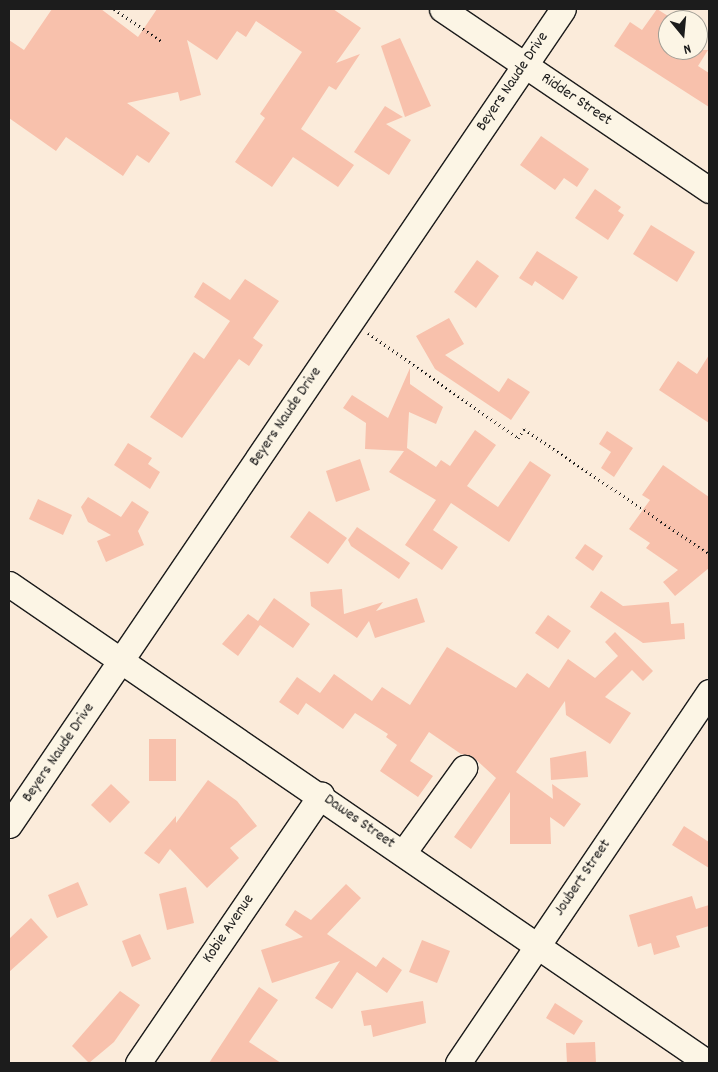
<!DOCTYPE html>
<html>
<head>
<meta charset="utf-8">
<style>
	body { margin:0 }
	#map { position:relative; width:718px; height:1072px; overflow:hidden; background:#fbebda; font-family:Dekko,sans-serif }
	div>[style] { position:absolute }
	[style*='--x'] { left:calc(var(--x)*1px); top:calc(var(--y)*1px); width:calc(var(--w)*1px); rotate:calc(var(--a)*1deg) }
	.building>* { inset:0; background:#f8c1ac }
	.path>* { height:3px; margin-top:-1.5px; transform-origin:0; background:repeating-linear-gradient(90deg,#1c1c1c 0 1px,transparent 0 5px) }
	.roads { filter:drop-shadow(1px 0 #1c1c1c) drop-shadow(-1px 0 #1c1c1c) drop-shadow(0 1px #1c1c1c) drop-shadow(0 -1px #1c1c1c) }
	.minor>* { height:25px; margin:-12.5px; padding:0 12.5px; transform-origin:12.5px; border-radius:12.5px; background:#fcf5e5 }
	span { translate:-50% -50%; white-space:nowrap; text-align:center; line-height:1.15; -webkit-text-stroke:5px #fcf5e5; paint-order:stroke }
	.street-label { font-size:16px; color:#1c1c1c }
	.frame { position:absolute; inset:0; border:10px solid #1c1c1c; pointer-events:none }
	.north { position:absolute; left:658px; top:10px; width:50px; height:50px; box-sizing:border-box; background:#fcf5e5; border:1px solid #a29e95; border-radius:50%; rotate:163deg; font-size:14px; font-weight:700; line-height:20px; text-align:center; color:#1c1c1c }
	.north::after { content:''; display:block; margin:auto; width:18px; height:22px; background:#1c1c1c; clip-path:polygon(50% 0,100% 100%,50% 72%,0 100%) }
</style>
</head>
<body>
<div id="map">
	<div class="building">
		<i style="clip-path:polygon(52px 9px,101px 9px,138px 37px,157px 9px,333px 9px,361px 28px,336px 63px,360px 54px,336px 90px,329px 86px,301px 129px,354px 165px,338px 187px,293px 157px,272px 187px,235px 162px,265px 118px,260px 114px,302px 52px,256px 21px,246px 37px,237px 31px,217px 60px,187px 40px,201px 95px,180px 101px,178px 92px,127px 103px,170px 133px,149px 163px,137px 155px,123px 176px,66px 137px,56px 151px,9px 118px,9px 40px,24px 50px)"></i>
		<i style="clip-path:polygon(657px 9px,668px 16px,668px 50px,708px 50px,698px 66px,709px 73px,709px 107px,614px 46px,630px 22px,642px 30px)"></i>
		<i style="clip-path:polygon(400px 38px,431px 106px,405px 117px,381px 46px)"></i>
		<i style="clip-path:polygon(385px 106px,403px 117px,386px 124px,411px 140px,389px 175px,354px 152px)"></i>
		<i style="clip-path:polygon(541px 136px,589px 169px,577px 187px,564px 178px,555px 190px,520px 165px)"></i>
		<i style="clip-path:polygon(595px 189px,621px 207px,618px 211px,624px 215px,608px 240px,575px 218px)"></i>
		<i style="clip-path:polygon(651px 225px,695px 252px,677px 282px,633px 254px)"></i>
		<i style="clip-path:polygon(537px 251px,578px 277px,563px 300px,535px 281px,532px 286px,519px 278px)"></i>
		<i style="clip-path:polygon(477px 260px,499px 276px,476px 308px,454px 292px)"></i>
		<i style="clip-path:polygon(245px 279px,279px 301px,253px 338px,263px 345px,249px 366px,239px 359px,182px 438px,150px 417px,194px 352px,204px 359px,230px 321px,194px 297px,203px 282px,230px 300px)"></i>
		<i style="clip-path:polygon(449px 318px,464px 344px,445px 355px,499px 392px,508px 378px,530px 392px,511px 420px,435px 369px,416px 336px)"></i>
		<i style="clip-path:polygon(709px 355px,709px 423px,659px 390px,678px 361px,697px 374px)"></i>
		<i style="clip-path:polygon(410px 368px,410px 384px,443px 407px,436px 424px,409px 412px,407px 448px,436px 467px,441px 460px,450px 466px,475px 430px,496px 445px,467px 486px,498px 507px,530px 461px,551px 475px,509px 542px,451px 503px,433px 530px,458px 547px,442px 570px,405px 545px,436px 500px,389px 472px,404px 451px,365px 449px,366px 423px,343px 408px,352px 395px,388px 418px)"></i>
		<i style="clip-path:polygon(607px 431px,633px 448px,614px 477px,601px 468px,611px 452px,599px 444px)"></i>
		<i style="clip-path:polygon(128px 443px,152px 458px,148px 464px,160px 472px,150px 489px,114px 465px)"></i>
		<i style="clip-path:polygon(360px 459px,370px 490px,336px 502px,326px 471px)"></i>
		<i style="clip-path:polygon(663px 465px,709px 497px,709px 568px,675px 596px,663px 582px,678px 570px,646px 548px,650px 543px,629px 529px,650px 500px,642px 495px)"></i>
		<i style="clip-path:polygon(88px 497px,121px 517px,132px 501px,149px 512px,138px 531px,144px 545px,106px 562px,97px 541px,111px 535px,88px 522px,81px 507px)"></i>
		<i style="clip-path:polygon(38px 499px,72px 515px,63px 535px,29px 519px)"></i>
		<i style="clip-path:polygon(309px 511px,347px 538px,328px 564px,290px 537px)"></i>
		<i style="clip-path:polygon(357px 527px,410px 563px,399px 579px,351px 546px,348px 540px)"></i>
		<i style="clip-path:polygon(585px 544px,603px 556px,593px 571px,575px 558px)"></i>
		<i style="clip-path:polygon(342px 589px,344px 614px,383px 602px,376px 611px,417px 598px,425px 622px,375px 638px,369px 621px,357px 638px,311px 606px,310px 592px)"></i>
		<i style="clip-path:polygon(601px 591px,623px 606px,669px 602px,671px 624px,684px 623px,685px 639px,643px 643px,590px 607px)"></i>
		<i style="clip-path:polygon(274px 598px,310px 624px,293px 648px,260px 625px,238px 656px,222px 644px,248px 614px,258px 621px)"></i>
		<i style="clip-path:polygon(548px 615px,571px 631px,558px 649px,535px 633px)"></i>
		<i style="clip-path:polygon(615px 632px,653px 671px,643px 681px,632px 670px,605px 697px,631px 713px,610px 744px,566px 715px,565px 701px,516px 772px,553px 799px,552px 784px,581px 804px,564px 827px,550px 817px,551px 844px,510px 844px,510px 792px,471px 849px,454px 837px,496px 778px,472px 756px,461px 754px,429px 732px,410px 761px,433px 776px,418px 797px,380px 771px,397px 745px,386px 737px,388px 734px,355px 713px,343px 729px,306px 703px,298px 715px,279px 702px,297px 677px,320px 693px,334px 674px,372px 701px,382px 687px,410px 705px,447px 647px,516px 688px,527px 673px,549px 688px,568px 659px,595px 678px,618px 656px,605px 642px)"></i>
		<i style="clip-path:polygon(149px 739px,176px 739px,176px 781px,149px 781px)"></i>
		<i style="clip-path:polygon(586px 751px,588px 777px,551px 780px,550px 758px)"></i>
		<i style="clip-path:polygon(208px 780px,237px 801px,257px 826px,230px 848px,239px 858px,207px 888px,170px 849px,159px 864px,144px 853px,176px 816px,176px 823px)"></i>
		<i style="clip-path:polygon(111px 784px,130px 802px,110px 823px,91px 805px)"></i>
		<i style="clip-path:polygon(684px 826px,709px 842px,709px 868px,672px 845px)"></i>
		<i style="clip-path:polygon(78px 882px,88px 905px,57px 918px,48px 895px)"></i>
		<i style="clip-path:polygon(346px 884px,361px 898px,327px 934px,376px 967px,383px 957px,402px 970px,387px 993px,357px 972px,332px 1009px,315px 998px,340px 961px,272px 983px,261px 950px,303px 937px,285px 925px,295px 910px,311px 920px)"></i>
		<i style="clip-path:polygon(186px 887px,194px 923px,167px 930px,159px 894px)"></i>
		<i style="clip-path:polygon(692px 896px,696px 909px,709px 905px,709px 926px,676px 936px,680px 947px,654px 955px,651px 943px,638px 947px,629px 915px)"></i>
		<i style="clip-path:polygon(31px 918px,48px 937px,9px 972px,9px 939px)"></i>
		<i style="clip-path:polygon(140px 934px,151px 959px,132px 967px,122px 941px)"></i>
		<i style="clip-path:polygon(422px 940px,450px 951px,437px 983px,409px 972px)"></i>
		<i style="clip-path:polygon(259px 987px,278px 1000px,249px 1042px,281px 1063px,209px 1063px)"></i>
		<i style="clip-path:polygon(120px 991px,140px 1005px,114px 1042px,89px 1063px,72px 1046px)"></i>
		<i style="clip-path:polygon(423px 1001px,426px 1023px,373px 1037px,371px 1025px,364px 1026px,361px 1011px)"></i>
		<i style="clip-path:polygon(555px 1003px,583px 1021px,574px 1035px,546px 1018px)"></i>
		<i style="clip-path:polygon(595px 1042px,596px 1063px,567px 1063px,566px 1043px)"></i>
	</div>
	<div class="path">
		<i style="--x:114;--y:9;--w:57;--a:34.2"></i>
		<i style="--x:368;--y:333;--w:183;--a:35"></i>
		<i style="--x:518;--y:438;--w:11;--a:-56"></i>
		<i style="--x:524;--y:429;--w:223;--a:34"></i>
	</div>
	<div class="roads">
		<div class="minor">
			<i style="--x:442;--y:9;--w:323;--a:34.1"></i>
			<i style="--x:9;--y:584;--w:847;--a:34.42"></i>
			<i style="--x:9;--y:825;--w:986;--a:-55.83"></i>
			<i style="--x:403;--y:853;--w:105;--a:-54.3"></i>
			<i style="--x:138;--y:1063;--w:325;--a:-55.7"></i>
			<i style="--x:458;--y:1063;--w:448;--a:-55.9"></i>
		</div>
	</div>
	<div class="street-label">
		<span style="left:513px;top:82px;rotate:-56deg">Beyers Naude Drive</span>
		<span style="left:576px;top:100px;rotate:34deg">Ridder Street</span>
		<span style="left:286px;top:417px;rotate:-56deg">Beyers Naude Drive</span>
		<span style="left:59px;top:753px;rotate:-56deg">Beyers Naude Drive</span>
		<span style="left:359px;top:822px;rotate:35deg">Dawes Street</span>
		<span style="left:583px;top:878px;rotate:-56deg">Joubert Street</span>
		<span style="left:229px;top:929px;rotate:-56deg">Kobie Avenue</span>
	</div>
	<div class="frame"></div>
	<div class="north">N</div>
</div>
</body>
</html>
